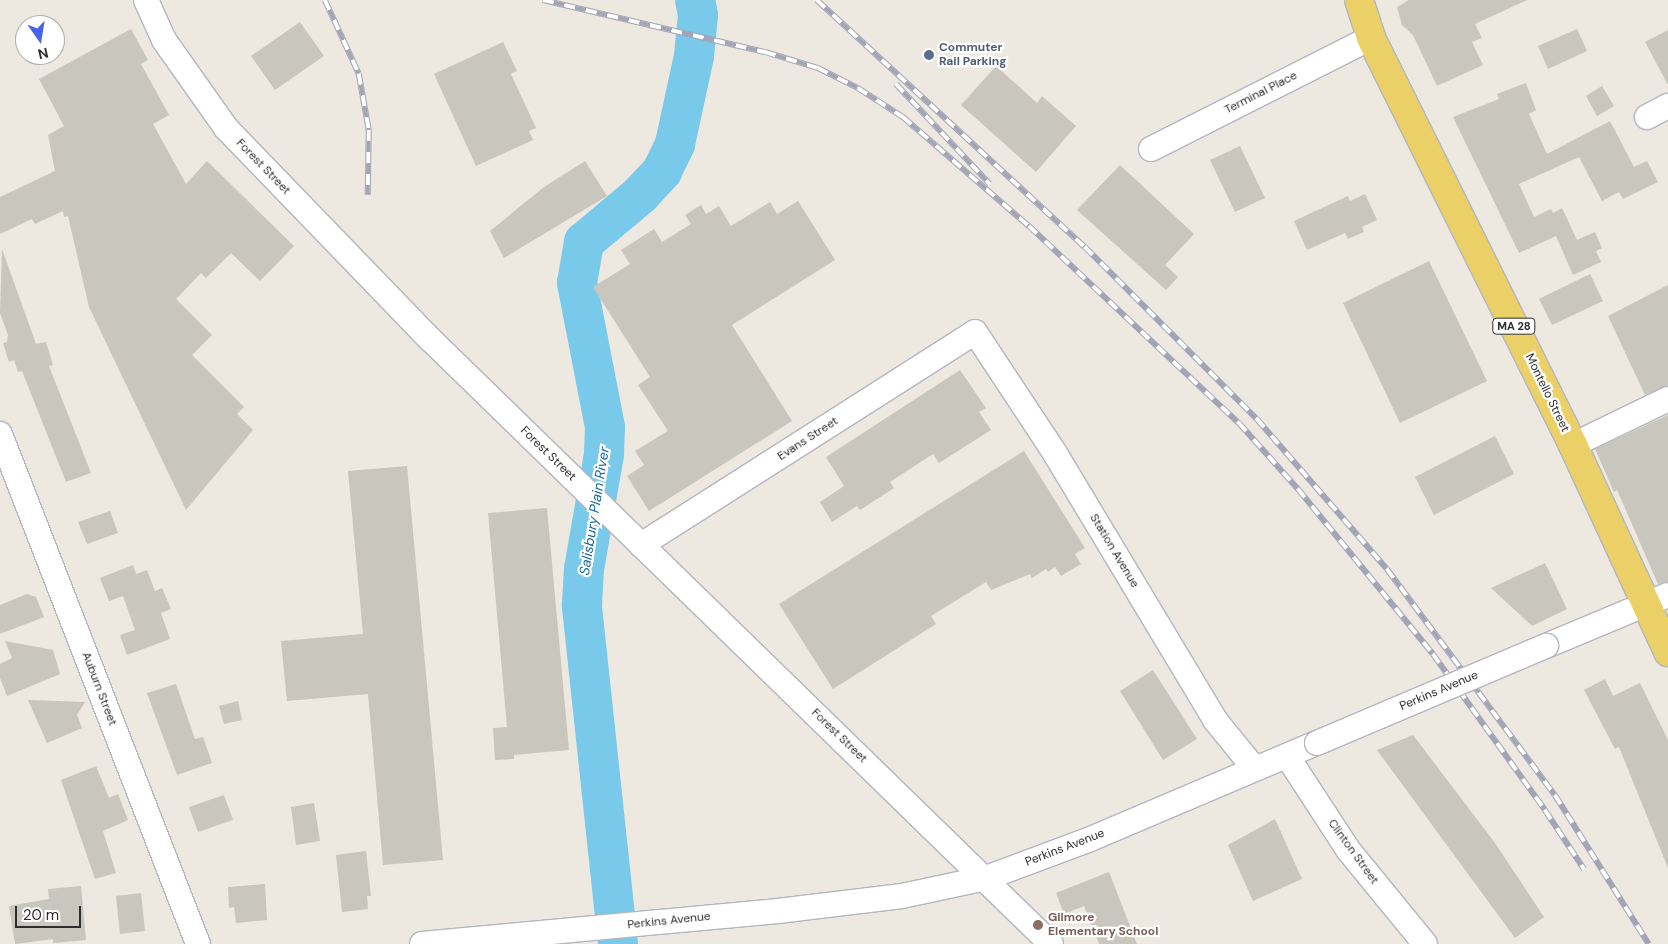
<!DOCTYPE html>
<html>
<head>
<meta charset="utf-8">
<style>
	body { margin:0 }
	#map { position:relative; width:1668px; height:944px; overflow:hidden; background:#ede8e0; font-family:"DM Sans",sans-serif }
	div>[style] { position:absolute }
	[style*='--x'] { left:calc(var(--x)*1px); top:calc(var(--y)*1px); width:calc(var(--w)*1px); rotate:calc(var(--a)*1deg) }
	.river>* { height:40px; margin:-20px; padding:0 20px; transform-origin:20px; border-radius:20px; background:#78c9ea }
	.building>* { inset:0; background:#c9c6be }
	.roads { filter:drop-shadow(1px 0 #b3b6bf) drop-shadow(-1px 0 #b3b6bf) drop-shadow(0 1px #b3b6bf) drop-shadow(0 -1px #b3b6bf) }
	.minor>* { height:24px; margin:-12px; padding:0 12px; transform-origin:12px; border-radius:12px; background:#fff }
	.major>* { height:28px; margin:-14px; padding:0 14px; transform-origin:14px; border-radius:14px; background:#ebd067 }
	.rail>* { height:5.5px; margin-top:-2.75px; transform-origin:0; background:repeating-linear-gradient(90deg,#fff 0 11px,#a2a5b6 0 22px); box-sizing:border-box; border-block:1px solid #a2a5b6 }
	.bridges { filter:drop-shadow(1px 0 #b3b6bf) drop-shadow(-1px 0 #b3b6bf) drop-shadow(0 1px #b3b6bf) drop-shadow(0 -1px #b3b6bf) }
	.minor-bridge>* { height:24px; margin:-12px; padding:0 12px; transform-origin:12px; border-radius:12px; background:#fff }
	.dots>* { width:14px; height:14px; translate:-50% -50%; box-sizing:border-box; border:2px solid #fff; border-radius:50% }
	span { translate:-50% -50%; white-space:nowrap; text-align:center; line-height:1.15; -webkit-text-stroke:4.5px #fff; paint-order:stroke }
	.shield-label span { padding:1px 4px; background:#fff; border:1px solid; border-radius:4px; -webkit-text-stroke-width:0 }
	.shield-label { font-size:11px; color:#2d2d2d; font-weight:700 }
	.service-label { font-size:12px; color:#4e5e75; font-weight:700 }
	.left { translate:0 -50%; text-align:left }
	.street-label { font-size:12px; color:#2d2d2d }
	.education-label { font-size:12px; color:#785e54; font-weight:700 }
	.water-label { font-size:14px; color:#14689a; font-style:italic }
	.north { position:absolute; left:15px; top:15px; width:50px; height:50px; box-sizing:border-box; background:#fff; border:1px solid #ababab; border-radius:50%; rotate:167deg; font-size:14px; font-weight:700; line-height:20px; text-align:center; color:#2d2d2d }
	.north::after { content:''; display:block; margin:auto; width:18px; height:22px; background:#4863f2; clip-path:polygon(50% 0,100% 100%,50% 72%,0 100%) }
	.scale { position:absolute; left:15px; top:906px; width:66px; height:22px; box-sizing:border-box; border:2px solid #2d2d2d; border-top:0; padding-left:6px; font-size:15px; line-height:18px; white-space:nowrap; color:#2d2d2d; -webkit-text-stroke:4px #fff; paint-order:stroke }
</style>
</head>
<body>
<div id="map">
	<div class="river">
		<i style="--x:618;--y:944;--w:341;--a:-96.1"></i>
		<i style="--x:582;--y:605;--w:36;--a:-87"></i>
		<i style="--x:584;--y:569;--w:117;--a:-80.1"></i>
		<i style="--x:604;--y:454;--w:27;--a:-88"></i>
		<i style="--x:605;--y:427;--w:147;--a:-101"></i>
		<i style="--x:577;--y:283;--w:42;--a:-80.3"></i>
		<i style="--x:584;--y:242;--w:73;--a:-40"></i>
		<i style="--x:640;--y:195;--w:33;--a:-47"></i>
		<i style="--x:662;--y:171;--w:30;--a:-64"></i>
		<i style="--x:675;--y:144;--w:90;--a:-77.8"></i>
		<i style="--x:694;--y:56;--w:41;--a:-84.4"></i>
		<i style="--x:698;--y:15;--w:15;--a:-101"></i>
	</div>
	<div class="building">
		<i style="clip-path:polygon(1409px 0,1527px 0,1475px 24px,1482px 38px,1472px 42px,1483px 65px,1437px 86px,1413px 35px,1402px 25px,1397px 7px)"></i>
		<i style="clip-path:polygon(300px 22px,324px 56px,275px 90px,251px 56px)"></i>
		<i style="clip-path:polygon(131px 29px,148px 60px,141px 64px,169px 115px,153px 124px,186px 184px,207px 161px,294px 246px,260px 281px,231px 253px,206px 278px,201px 273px,176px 299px,212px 335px,192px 355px,244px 407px,237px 414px,253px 430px,186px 510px,89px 307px,68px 216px,64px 217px,63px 211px,35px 224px,32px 219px,0 234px,0 197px,55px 171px,48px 135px,64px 126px,39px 79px)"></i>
		<i style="clip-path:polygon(1577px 29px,1587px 51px,1548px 69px,1538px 46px)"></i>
		<i style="clip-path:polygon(1668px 30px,1668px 85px,1645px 42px)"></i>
		<i style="clip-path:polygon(503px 42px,517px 71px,511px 74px,536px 128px,529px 131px,533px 140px,476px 166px,434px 74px)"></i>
		<i style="clip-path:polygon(996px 66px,1037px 103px,1042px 96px,1076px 126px,1036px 172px,961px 105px)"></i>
		<i style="clip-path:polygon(1526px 83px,1536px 110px,1529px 114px,1547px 154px,1610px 121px,1634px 167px,1647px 161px,1658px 182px,1623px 199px,1619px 192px,1602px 201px,1579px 157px,1519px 184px,1534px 217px,1551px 209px,1553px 213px,1562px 208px,1577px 240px,1595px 232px,1602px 248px,1596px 251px,1601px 262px,1573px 275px,1556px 236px,1519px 253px,1453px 117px,1499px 99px,1497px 94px)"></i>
		<i style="clip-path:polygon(1602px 86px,1614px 106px,1597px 116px,1586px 96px)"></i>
		<i style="clip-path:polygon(1240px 146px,1265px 198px,1235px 212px,1210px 160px)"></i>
		<i style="clip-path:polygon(585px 161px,607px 196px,504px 258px,490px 231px,544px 187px)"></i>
		<i style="clip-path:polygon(1120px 165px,1194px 234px,1165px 265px,1178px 277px,1166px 290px,1077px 210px)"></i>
		<i style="clip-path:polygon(1365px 194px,1377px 220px,1362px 227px,1364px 232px,1348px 239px,1345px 233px,1307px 250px,1294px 221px,1348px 196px,1350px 201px)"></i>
		<i style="clip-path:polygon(798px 201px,835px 260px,732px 325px,792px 421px,649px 511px,627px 476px,644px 465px,635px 451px,668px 431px,638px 385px,650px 377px,593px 287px,630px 264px,621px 250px,654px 229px,662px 242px,691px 224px,685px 215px,701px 205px,706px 214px,719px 206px,731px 226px,770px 202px,777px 214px)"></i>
		<i style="clip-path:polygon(2px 249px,36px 344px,46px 342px,53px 365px,49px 366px,91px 473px,66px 482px,22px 371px,18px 372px,14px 360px,9px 362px,3px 343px,7px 342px,8px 335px,0 313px)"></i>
		<i style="clip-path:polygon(1429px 261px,1487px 381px,1400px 423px,1343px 303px)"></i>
		<i style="clip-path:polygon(1590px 274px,1603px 301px,1552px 325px,1539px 299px)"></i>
		<i style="clip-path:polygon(1668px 285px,1668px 385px,1645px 395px,1608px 316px)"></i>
		<i style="clip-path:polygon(960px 370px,986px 408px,979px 412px,991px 430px,939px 463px,933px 454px,890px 482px,894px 488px,860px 510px,857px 506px,832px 522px,820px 502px,844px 486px,826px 457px)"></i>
		<i style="clip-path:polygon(1668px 415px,1668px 582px,1658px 584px,1617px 490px,1614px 492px,1595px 449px)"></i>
		<i style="clip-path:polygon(1495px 436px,1514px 474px,1434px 515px,1415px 477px)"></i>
		<i style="clip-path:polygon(1024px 451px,1085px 548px,1075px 554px,1081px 564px,1061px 576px,1055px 567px,1048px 572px,1046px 569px,1032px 578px,1030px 574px,991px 590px,986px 582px,931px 616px,936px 624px,833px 689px,779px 604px)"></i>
		<i style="clip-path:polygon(407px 466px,443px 860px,383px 865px,368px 694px,287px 701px,281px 641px,363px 634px,348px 471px)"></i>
		<i style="clip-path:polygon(547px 508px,569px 750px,514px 755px,514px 759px,495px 760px,493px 728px,507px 727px,488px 513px)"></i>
		<i style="clip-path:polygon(110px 511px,118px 533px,87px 544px,78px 522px)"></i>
		<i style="clip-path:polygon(1545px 563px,1567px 609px,1532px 626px,1491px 588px)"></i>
		<i style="clip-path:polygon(133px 565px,136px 574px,147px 570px,155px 591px,162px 588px,171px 609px,161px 613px,170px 639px,127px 655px,120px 635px,135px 630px,123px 596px,109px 601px,100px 578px)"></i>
		<i style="clip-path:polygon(27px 594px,36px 597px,44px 617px,0 634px,0 605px)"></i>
		<i style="clip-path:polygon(5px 641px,53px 650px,60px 674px,7px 696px,0 678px,0 664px,12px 658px)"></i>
		<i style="clip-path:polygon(1153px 670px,1197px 739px,1163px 760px,1120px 691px)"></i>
		<i style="clip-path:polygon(1605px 679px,1613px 696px,1640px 683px,1668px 740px,1668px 868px,1619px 747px,1615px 749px,1584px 690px)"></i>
		<i style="clip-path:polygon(176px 684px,195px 739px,203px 737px,212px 763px,177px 775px,147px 693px)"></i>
		<i style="clip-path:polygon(28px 700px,85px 702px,77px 715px,82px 728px,47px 743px)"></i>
		<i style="clip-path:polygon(238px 701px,242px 720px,224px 724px,219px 706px)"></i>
		<i style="clip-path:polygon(1413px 735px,1495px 843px,1544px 917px,1515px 938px,1377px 750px)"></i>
		<i style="clip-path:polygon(96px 766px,109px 798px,118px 794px,128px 820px,103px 831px,116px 873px,95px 879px,61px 780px)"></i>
		<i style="clip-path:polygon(224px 795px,233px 820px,198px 832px,189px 807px)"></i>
		<i style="clip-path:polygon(314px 803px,320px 841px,296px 845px,291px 807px)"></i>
		<i style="clip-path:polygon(1275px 819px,1302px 879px,1253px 901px,1228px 845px)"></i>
		<i style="clip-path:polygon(366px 851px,371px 896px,367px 896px,368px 909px,342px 912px,336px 855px)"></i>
		<i style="clip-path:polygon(1109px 872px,1137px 944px,1099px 944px,1084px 906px,1064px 914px,1056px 893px)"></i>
		<i style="clip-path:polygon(265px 884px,267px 920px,236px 923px,234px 907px,229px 908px,228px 887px)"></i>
		<i style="clip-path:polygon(81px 886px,86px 940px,53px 943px,53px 939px,15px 944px,9px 906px,49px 899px,48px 889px)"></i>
		<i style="clip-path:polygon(141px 893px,145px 931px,120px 934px,116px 896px)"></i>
	</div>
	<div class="roads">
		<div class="minor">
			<i style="--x:146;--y:0;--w:44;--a:65.8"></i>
			<i style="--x:164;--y:40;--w:108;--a:54.8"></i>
			<i style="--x:226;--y:128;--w:293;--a:46"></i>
			<i style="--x:430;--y:339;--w:867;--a:44.25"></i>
			<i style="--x:1647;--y:117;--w:24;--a:-28"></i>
			<i style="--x:1151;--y:149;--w:246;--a:-26.8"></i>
			<i style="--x:0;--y:434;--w:547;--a:68.78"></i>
			<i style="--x:1573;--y:445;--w:106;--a:-25.8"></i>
			<i style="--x:641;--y:545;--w:396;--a:-32.5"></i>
			<i style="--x:975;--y:332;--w:147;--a:56.6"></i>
			<i style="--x:1056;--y:455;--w:309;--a:59"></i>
			<i style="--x:1215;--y:720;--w:62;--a:50.9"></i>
			<i style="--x:1546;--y:646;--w:132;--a:-22.7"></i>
			<i style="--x:1287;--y:756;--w:113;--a:56.9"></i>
			<i style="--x:1349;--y:851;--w:120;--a:50.7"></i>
			<i style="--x:422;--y:944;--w:358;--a:-5.3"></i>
			<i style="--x:778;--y:911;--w:125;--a:-6.9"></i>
			<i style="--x:902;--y:896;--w:86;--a:-12.1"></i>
			<i style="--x:986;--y:878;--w:109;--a:-20.4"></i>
			<i style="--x:1088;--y:840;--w:249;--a:-23"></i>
		</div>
		<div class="major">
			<i style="--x:1359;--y:0;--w:40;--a:72"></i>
			<i style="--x:1371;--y:38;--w:454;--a:63.6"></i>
			<i style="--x:1573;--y:445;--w:228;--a:65.3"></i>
		</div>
	</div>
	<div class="rail">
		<i style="--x:325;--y:0;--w:81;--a:65.3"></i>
		<i style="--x:359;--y:74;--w:57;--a:79.9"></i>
		<i style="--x:369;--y:130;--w:65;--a:90.9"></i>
		<i style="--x:543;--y:0;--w:228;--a:13.2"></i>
		<i style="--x:765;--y:52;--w:55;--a:16.8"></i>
		<i style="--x:818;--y:68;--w:45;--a:26.6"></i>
		<i style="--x:858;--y:88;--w:54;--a:32.8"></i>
		<i style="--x:903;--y:117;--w:167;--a:40.9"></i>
		<i style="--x:1029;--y:226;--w:288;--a:43.2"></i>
		<i style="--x:1239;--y:423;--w:89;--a:48.2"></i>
		<i style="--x:1298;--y:489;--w:213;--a:50.7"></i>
		<i style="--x:1433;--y:654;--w:192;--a:54.3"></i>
		<i style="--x:1545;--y:810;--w:71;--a:56.5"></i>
		<i style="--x:817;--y:0;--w:364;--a:42.7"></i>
		<i style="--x:1085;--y:247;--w:243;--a:45"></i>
		<i style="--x:1257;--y:419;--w:198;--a:49.1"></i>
		<i style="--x:1387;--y:569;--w:282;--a:53.4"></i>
		<i style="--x:1555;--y:795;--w:176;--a:57.8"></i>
		<i style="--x:896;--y:84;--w:137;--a:46.8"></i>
	</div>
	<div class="bridges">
		<div class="minor-bridge">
			<i style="--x:1317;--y:743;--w:249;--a:-23"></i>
		</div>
	</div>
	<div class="dots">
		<i style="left:929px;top:55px;background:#5c6f8a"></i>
		<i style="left:1038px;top:925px;background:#8d6e63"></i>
	</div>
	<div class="shield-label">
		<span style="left:1514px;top:326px">MA 28</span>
	</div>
	<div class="service-label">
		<span class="left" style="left:939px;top:55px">Commuter<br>Rail Parking</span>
	</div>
	<div class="street-label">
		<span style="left:1261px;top:93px;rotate:-27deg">Terminal Place</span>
		<span style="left:263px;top:167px;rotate:46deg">Forest Street</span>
		<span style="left:1547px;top:393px;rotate:64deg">Montello Street</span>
		<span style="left:808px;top:439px;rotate:-33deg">Evans Street</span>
		<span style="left:548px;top:454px;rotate:44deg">Forest Street</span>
		<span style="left:1114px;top:551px;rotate:59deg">Station Avenue</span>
		<span style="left:99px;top:689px;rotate:69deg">Auburn Street</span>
		<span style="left:1439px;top:691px;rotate:-23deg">Perkins Avenue</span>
		<span style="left:839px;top:736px;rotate:44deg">Forest Street</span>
		<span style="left:1065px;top:848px;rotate:-21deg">Perkins Avenue</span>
		<span style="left:1353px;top:852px;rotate:54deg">Clinton Street</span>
		<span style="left:669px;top:921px;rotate:-6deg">Perkins Avenue</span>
	</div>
	<div class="education-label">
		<span class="left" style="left:1048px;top:925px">Gilmore<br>Elementary School</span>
	</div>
	<div class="water-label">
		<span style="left:594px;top:511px;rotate:-81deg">Salisbury Plain River</span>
	</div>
	<div class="north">N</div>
	<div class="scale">20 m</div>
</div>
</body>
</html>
